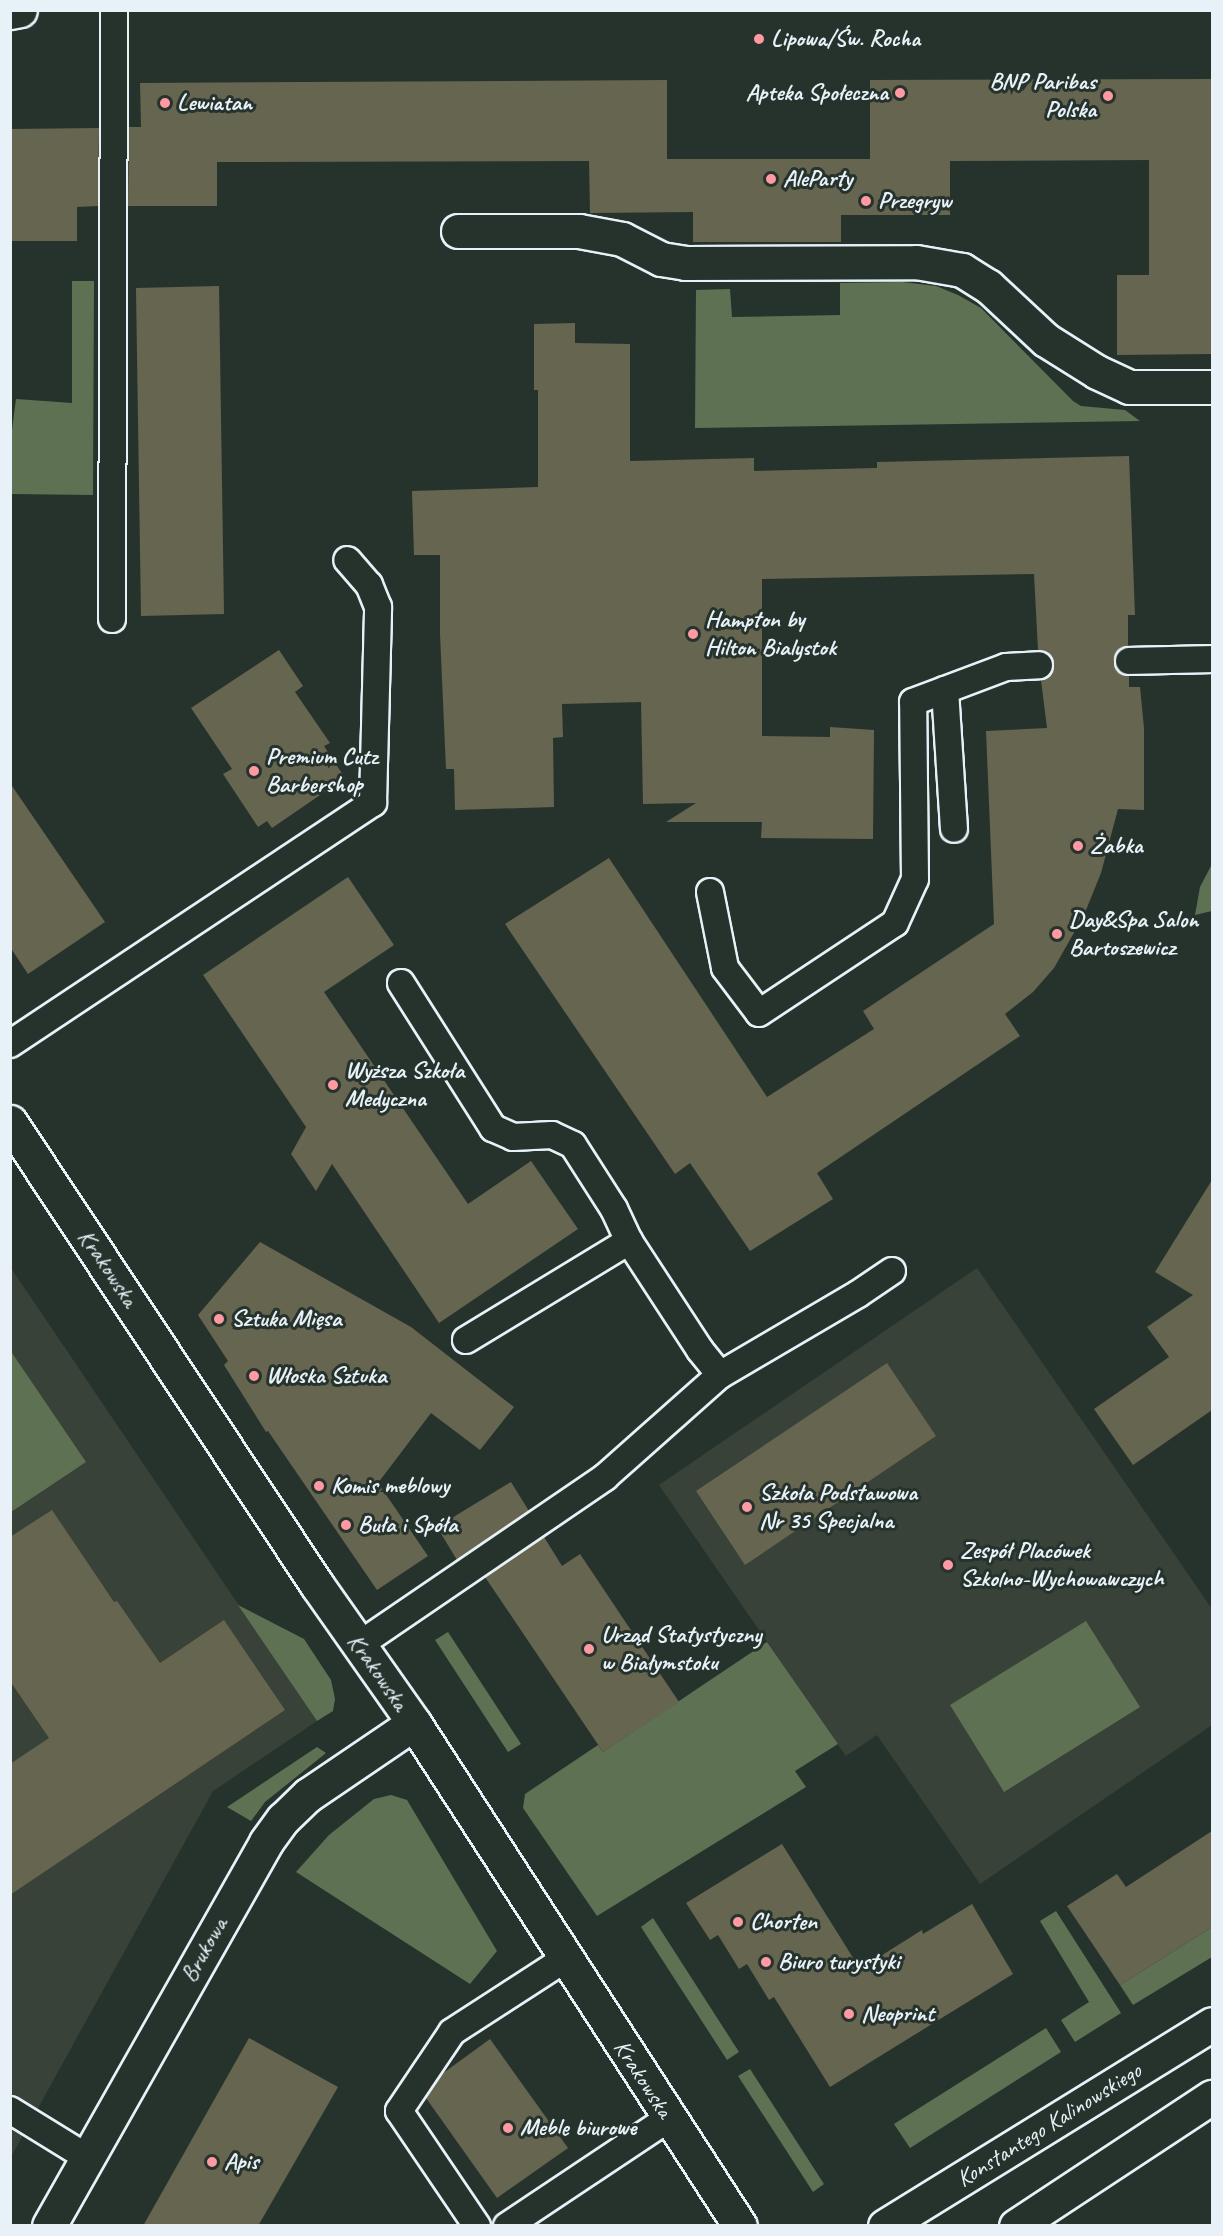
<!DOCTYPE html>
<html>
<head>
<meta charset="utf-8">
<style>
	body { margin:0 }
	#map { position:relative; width:1223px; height:2236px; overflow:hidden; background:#26332d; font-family:Caveat,sans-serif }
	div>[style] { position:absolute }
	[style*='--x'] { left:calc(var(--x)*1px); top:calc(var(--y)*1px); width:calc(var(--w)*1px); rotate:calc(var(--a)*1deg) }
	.built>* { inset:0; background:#394238 }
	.green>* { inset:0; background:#5f7153 }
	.building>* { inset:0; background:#666550 }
	.roads { filter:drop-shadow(2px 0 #e8f1f8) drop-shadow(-2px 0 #e8f1f8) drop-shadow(0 2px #e8f1f8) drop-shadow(0 -2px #e8f1f8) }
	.service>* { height:26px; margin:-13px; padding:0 13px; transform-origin:13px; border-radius:13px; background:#26332d }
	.minor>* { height:33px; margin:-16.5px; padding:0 16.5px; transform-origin:16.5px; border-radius:16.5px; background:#26332d }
	.tertiary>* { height:33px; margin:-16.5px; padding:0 16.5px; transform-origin:16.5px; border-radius:16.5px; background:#26332d }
	.dots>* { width:16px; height:16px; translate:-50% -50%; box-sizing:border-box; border:3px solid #26332d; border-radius:50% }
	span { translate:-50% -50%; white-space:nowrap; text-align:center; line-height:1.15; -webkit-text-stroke:6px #26332d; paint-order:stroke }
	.poi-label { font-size:24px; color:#e8f1f8; font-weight:700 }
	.left { translate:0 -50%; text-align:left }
	.right { translate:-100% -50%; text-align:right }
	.street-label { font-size:24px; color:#e8f1f8 }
	.frame { position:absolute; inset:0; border:12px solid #e8f1f8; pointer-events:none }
</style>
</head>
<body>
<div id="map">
	<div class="built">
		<i style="clip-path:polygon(11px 1268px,317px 1721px,213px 1791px,11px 2157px)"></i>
		<i style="clip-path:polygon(977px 1268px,1212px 1609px,1212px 1725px,980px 1884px,877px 1735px,846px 1756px,659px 1485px)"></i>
	</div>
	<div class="green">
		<i style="clip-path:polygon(72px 281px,94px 281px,93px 495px,11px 494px,11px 437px,16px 399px,72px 403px)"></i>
		<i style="clip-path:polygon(902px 282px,936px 286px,958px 295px,981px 308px,1073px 401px,1081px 406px,1125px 410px,1140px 421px,695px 428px,696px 290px,730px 289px,732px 317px,840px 315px,840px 283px)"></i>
		<i style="clip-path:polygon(1212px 864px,1212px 911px,1195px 915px,1200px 887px)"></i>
		<i style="clip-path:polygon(10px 1350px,86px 1462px,11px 1512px,10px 1512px)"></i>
		<i style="clip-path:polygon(238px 1605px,304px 1639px,331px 1680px,335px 1699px,333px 1711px,317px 1721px)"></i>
		<i style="clip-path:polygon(1086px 1621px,1140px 1707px,1004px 1792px,950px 1705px)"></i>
		<i style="clip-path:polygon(448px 1632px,521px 1744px,508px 1752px,435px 1640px)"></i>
		<i style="clip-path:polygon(767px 1642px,838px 1744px,795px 1771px,806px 1787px,597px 1916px,523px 1808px,525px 1794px,598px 1745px,603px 1752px)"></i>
		<i style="clip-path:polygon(317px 1747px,326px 1753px,265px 1802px,251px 1821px,227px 1807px)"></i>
		<i style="clip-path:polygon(391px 1795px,407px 1800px,497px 1951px,470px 1984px,296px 1872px,329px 1835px,374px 1799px)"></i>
		<i style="clip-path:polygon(1056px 1911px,1121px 2013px,1075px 2042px,1061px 2020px,1089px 2002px,1040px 1921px)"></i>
		<i style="clip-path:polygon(653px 1918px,739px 2052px,727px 2060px,641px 1927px)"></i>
		<i style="clip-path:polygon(1212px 1927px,1212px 1957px,1133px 2005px,1120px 1985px)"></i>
		<i style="clip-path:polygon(1046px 2028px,1061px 2052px,910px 2148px,894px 2124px)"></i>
		<i style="clip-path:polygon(750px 2069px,824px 2184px,813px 2192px,738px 2076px)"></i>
	</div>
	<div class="building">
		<i style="clip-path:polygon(1212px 79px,1212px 354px,1117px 355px,1117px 275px,1149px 275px,1149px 160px,950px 161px,950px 215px,841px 215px,841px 242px,693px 242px,693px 212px,590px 213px,589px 161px,217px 162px,217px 206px,128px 206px,129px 127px,141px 127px,140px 83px,667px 80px,667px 159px,870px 159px,870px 80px)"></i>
		<i style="clip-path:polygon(99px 128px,98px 206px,77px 207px,77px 241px,10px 241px,10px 129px)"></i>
		<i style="clip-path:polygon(219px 286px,224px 614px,141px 616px,136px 288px)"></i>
		<i style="clip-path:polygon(575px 323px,575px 343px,630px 344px,630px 461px,754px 458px,754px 471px,877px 468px,877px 462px,1129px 456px,1135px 615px,1128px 615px,1128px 646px,1116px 653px,1114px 662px,1121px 674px,1129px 676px,1129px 687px,1140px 687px,1144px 728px,1144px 810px,1118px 809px,1101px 873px,1084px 915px,1054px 968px,1033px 992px,1005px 1014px,1020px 1036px,817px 1173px,833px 1199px,750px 1251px,690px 1163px,675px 1174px,505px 924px,609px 858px,767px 1097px,874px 1029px,863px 1011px,994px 924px,986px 731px,1047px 728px,1041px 680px,1052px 672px,1054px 664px,1046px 652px,1038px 650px,1034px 574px,762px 579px,762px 736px,830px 737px,830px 727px,874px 730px,873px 839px,761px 838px,762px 822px,666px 822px,696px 803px,643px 804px,641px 702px,562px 704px,563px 737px,553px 738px,554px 807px,455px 810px,454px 769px,446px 769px,440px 634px,440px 555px,414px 555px,412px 491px,538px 487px,538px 390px,534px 390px,534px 324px)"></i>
		<i style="clip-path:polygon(279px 650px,303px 686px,295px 692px,330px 743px,324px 746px,345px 778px,272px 828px,267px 821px,258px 827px,223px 774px,232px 769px,191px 708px)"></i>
		<i style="clip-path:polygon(10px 783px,105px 922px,28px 974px,10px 947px)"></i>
		<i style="clip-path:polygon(348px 877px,394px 945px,324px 992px,468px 1204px,531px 1161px,578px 1229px,439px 1323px,332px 1164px,316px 1191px,291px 1154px,306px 1127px,203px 975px)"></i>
		<i style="clip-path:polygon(1212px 1180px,1212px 1410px,1133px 1465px,1094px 1409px,1169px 1357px,1147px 1327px,1193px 1295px,1155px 1272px)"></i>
		<i style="clip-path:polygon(260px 1242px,411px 1327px,514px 1407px,480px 1450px,431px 1413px,378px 1483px,428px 1556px,377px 1590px,268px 1431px,266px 1432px,224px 1365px,228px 1361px,198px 1315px)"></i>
		<i style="clip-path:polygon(887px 1363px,936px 1436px,745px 1565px,696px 1491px)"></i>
		<i style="clip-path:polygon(511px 1482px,529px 1511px,457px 1560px,437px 1527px)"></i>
		<i style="clip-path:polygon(52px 1510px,114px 1602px,117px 1601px,160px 1663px,224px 1620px,285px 1710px,10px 1895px,10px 1764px,49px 1738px,10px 1681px,10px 1537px)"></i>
		<i style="clip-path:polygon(544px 1537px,562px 1566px,580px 1554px,679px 1702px,603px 1752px,485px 1577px)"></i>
		<i style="clip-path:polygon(1212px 1831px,1212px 1927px,1120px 1985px,1067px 1906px,1117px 1874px,1126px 1887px)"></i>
		<i style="clip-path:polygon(782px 1844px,860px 1969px,922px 1930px,923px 1934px,972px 1904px,1013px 1974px,830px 2087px,774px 1997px,769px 2000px,747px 1964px,739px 1969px,718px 1935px,710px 1940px,686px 1903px)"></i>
		<i style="clip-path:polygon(249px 2038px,338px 2087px,258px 2226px,143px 2226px)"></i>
		<i style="clip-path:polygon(490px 2039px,568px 2148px,497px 2198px,426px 2098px,442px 2074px)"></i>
	</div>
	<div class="roads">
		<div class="service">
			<i style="--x:112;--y:619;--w:609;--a:-89.81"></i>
			<i style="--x:1129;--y:661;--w:83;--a:-1.4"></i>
			<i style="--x:945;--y:690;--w:139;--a:86.3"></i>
			<i style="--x:710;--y:892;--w:77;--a:78.8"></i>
			<i style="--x:725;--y:968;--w:56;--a:52.9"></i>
			<i style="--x:759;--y:1013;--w:163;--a:-33.5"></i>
			<i style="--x:895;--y:923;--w:48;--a:-65.6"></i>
			<i style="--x:915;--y:879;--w:177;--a:-90.6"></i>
			<i style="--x:913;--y:702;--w:99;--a:-20.6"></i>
			<i style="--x:1006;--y:667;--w:33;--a:-3"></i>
			<i style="--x:401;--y:983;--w:172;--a:57.6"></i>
			<i style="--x:493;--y:1128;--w:22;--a:24"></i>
			<i style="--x:513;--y:1137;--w:39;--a:-3"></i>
			<i style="--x:552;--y:1135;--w:23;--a:25"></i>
			<i style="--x:573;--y:1145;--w:76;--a:57.4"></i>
			<i style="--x:614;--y:1209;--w:35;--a:65"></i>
			<i style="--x:10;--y:1044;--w:436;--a:-33.6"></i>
			<i style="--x:373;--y:803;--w:196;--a:-88.5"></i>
			<i style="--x:378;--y:607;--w:24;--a:-112"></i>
			<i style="--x:369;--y:585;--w:33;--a:-131"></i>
			<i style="--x:466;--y:1340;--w:191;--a:-31.3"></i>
			<i style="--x:629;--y:1241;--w:130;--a:56.9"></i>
			<i style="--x:700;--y:1350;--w:32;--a:51"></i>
			<i style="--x:359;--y:1645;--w:298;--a:-34.3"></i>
			<i style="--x:605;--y:1477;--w:154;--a:-41.6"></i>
			<i style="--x:720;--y:1375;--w:160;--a:-30.4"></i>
			<i style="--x:858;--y:1294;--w:41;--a:-34.1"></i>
			<i style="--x:10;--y:2110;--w:92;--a:31.6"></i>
			<i style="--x:477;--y:2226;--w:139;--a:-124.1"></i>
			<i style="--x:399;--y:2111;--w:95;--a:-56.1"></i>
			<i style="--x:452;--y:2032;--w:135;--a:-32.9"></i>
			<i style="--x:507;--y:2226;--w:195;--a:-33.7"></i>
		</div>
		<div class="minor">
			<i style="--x:458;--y:231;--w:121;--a:0"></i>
			<i style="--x:579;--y:231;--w:44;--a:10.5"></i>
			<i style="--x:622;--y:239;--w:44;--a:27.1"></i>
			<i style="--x:661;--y:259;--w:24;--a:9"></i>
			<i style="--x:685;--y:263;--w:231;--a:-0.2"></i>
			<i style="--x:916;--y:262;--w:47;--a:9.9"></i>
			<i style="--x:962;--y:270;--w:31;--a:32"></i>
			<i style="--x:988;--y:286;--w:79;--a:43"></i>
			<i style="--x:1046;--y:340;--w:60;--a:32.1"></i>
			<i style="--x:1097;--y:372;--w:35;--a:25"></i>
			<i style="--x:1129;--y:387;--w:83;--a:0"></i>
			<i style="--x:49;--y:2226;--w:441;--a:-60.5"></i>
			<i style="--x:266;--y:1842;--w:29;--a:-54"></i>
			<i style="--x:283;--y:1819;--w:35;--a:-44"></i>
			<i style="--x:308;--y:1795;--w:128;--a:-34.2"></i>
		</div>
		<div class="tertiary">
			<i style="--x:10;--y:12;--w:10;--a:-11"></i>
			<i style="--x:10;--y:1122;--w:556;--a:56.45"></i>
			<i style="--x:317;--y:1585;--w:169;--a:54.9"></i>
			<i style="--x:414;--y:1723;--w:599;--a:57.05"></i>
			<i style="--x:885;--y:2226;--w:384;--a:-31.7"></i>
			<i style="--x:1016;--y:2226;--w:235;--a:-33.4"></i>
		</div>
	</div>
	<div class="dots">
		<i style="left:759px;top:39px;background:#ff9aa2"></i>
		<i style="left:900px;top:93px;background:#ff9aa2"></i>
		<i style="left:1108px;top:96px;background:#ff9aa2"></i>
		<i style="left:165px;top:103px;background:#ff9aa2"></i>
		<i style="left:771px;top:179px;background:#ff9aa2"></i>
		<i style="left:866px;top:201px;background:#ff9aa2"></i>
		<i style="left:693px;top:634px;background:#ff9aa2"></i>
		<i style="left:254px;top:771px;background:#ff9aa2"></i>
		<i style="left:1078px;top:846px;background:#ff9aa2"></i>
		<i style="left:1057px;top:934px;background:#ff9aa2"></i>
		<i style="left:333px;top:1085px;background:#ff9aa2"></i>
		<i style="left:219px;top:1319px;background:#ff9aa2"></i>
		<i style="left:254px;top:1376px;background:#ff9aa2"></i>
		<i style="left:319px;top:1486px;background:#ff9aa2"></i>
		<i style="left:747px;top:1507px;background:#ff9aa2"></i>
		<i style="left:346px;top:1525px;background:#ff9aa2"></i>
		<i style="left:948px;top:1565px;background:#ff9aa2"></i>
		<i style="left:589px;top:1649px;background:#ff9aa2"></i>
		<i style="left:738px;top:1922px;background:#ff9aa2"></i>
		<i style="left:766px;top:1962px;background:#ff9aa2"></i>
		<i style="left:849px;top:2014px;background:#ff9aa2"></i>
		<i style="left:508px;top:2128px;background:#ff9aa2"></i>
		<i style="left:212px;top:2162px;background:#ff9aa2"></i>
	</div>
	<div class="poi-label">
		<span class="left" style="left:771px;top:39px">Lipowa/Św. Rocha</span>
		<span class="right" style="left:1096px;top:96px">BNP Paribas<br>Polska</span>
		<span class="right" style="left:888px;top:93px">Apteka Społeczna</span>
		<span class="left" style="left:177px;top:103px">Lewiatan</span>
		<span class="left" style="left:783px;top:179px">AleParty</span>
		<span class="left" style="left:878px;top:201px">Przegryw</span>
		<span class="left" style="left:705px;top:634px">Hampton by<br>Hilton Bialystok</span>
		<span class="left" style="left:266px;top:771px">Premium Cutz<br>Barbershop</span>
		<span class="left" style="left:1090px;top:846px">Żabka</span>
		<span class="left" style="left:1069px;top:934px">Day&amp;Spa Salon<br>Bartoszewicz</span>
		<span class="left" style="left:345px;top:1085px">Wyższa Szkoła<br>Medyczna</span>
		<span class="left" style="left:231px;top:1319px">Sztuka Mięsa</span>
		<span class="left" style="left:266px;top:1376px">Włoska Sztuka</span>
		<span class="left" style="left:331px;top:1486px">Komis meblowy</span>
		<span class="left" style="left:759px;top:1507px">Szkoła Podstawowa<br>Nr 35 Specjalna</span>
		<span class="left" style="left:358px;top:1525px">Buła i Spóła</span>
		<span class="left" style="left:960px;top:1565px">Zespół Placówek<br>Szkolno-Wychowawczych</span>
		<span class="left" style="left:601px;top:1649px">Urząd Statystyczny<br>w Białymstoku</span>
		<span class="left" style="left:750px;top:1922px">Chorten</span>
		<span class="left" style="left:778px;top:1962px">Biuro turystyki</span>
		<span class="left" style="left:861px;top:2014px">Neoprint</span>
		<span class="left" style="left:520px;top:2128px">Meble biurowe</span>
		<span class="left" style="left:224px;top:2162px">Apis</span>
	</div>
	<div class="street-label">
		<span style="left:108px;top:1268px;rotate:56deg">Krakowska</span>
		<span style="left:378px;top:1672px;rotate:55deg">Krakowska</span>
		<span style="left:204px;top:1950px;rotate:-61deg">Brukowa</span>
		<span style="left:643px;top:2079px;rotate:57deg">Krakowska</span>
		<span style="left:1049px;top:2125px;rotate:-32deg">Konstantego Kalinowskiego</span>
	</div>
	<div class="frame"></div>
</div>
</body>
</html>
